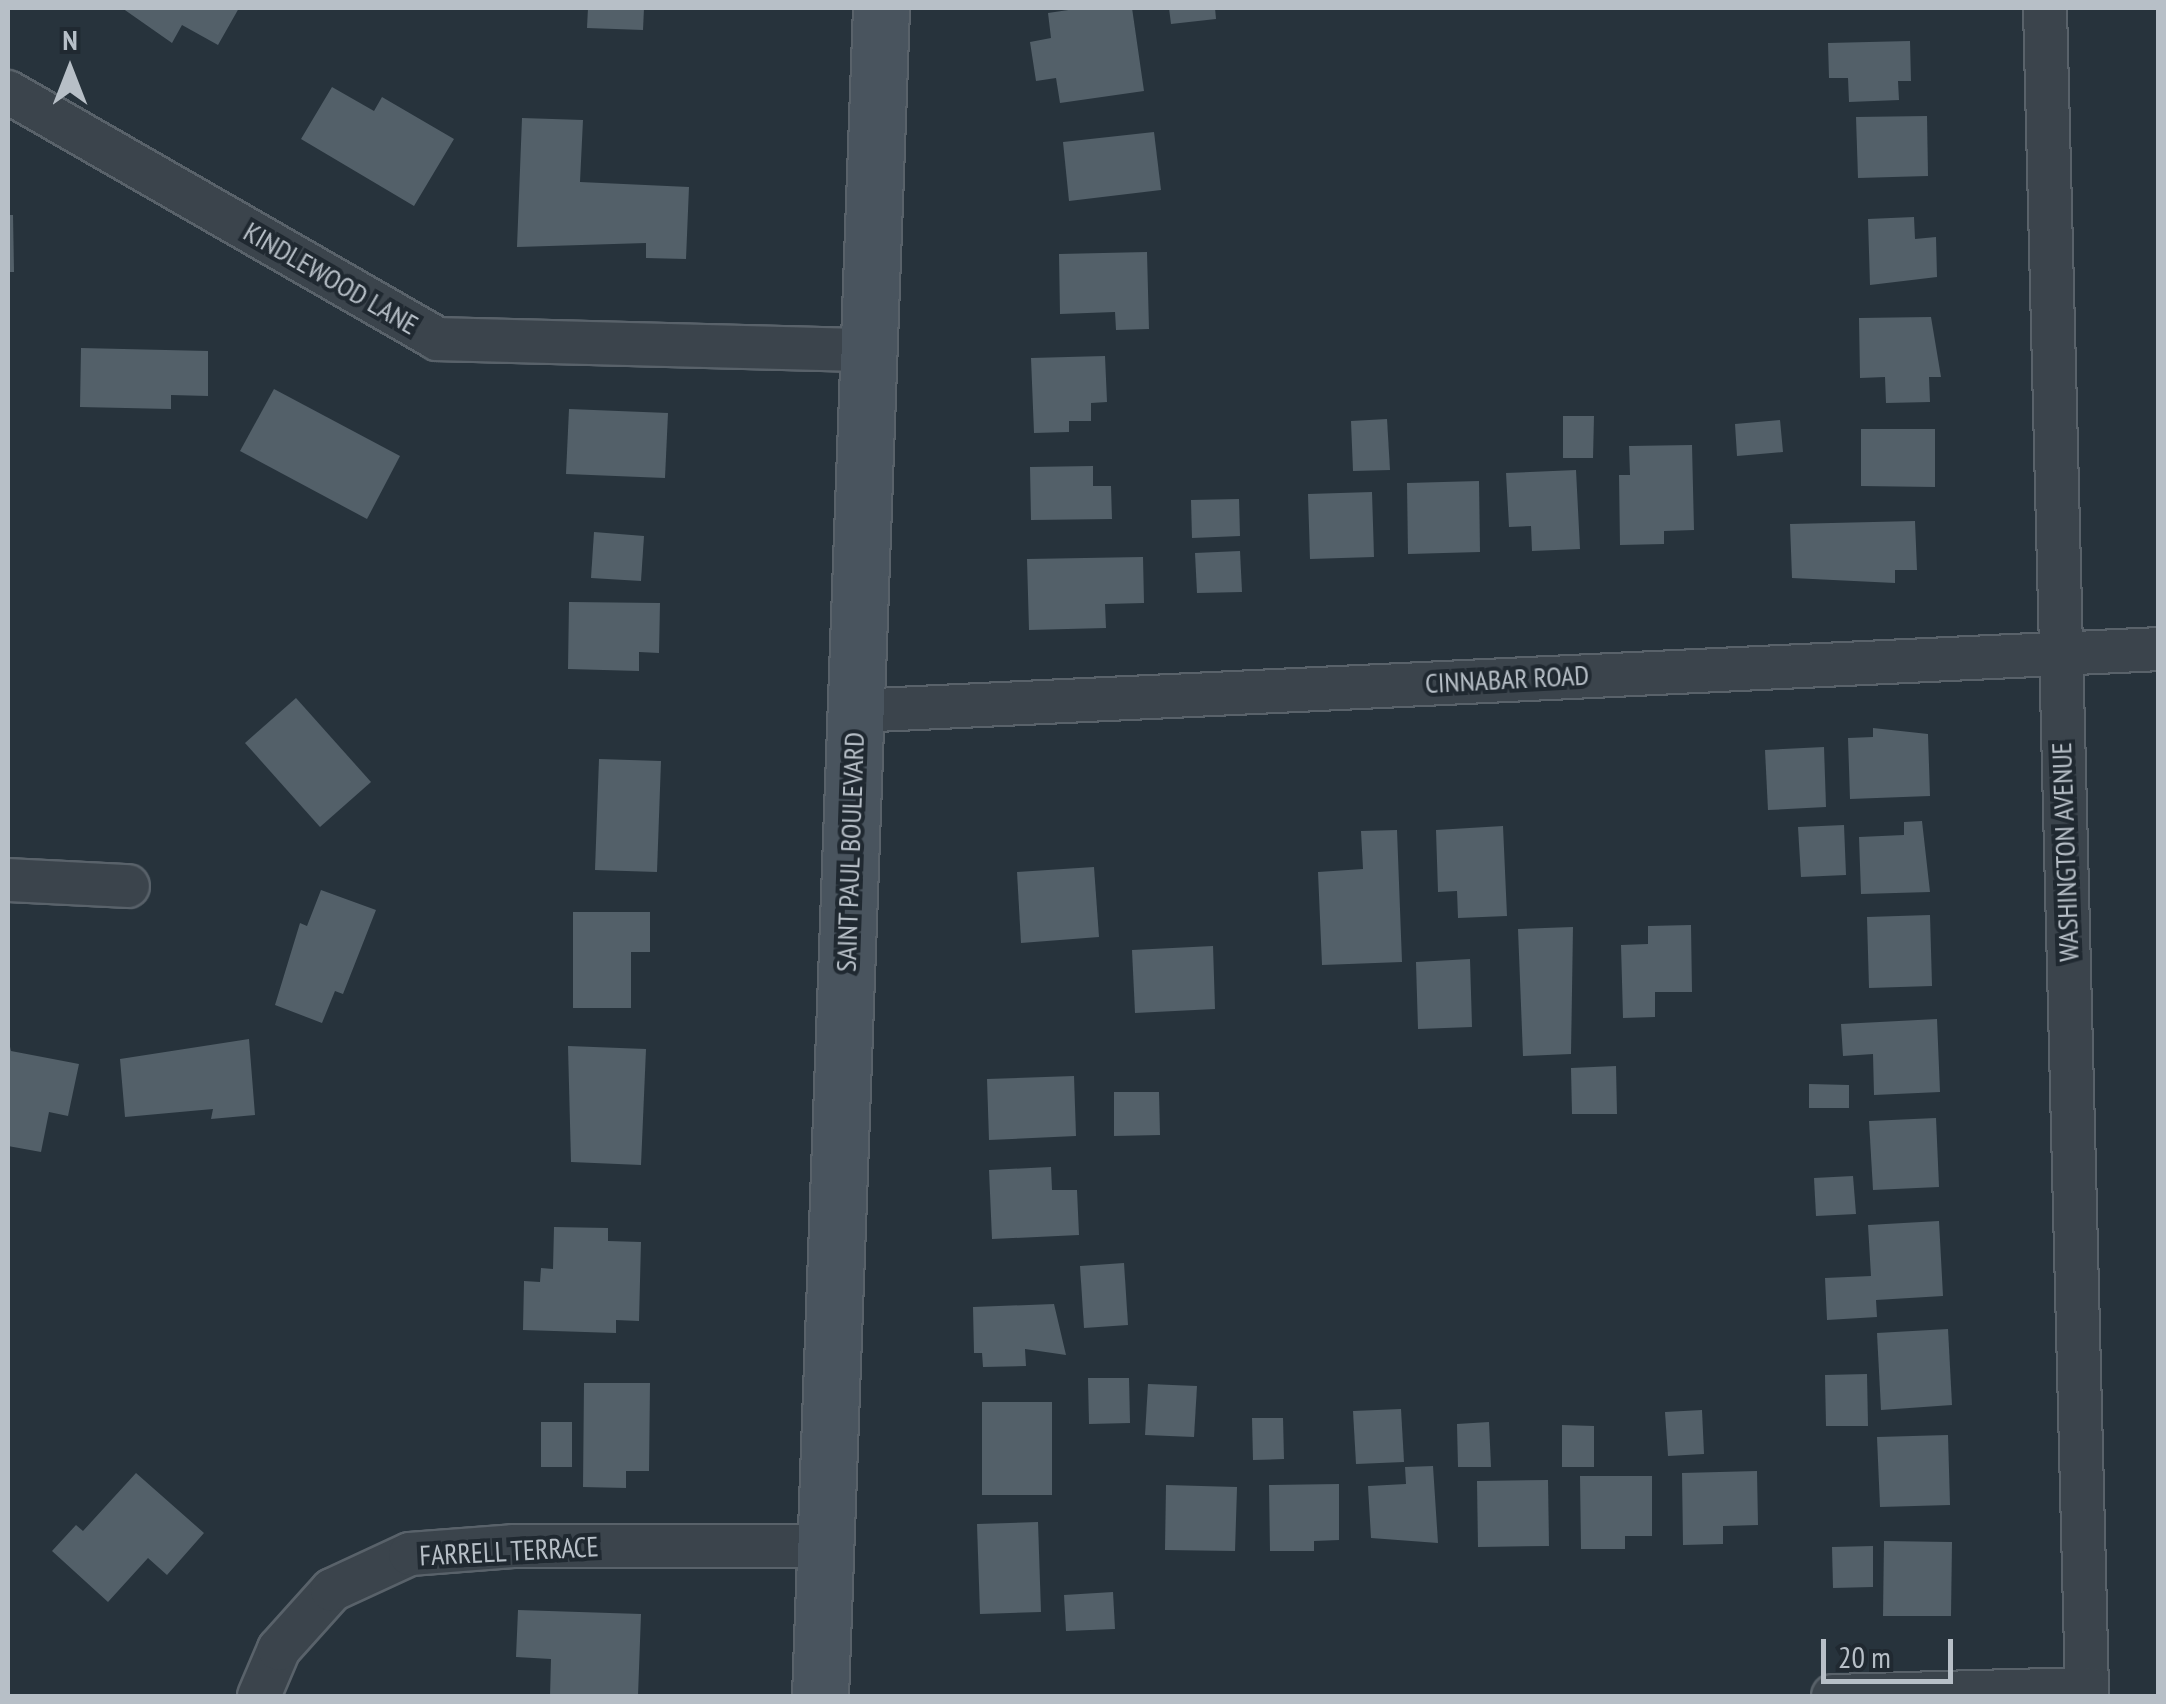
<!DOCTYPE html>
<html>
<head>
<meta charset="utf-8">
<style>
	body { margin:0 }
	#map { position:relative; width:2166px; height:1704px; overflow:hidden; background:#27333c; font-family:"PT Sans Narrow",sans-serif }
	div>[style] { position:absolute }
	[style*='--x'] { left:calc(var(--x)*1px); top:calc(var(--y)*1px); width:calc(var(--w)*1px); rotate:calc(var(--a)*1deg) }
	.building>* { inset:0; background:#536069 }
	.roads { filter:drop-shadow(2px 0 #59626a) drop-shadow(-2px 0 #59626a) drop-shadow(0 2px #59626a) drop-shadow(0 -2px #59626a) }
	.street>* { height:42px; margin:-21px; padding:0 21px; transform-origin:21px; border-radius:21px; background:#3b444c }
	.secondary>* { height:55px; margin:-27.5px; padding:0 27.5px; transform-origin:27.5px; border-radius:27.5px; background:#49545e }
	span { translate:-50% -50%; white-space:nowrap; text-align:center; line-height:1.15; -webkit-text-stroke:8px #202931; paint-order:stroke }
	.street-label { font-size:28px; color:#b7bfc7 }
	.frame { position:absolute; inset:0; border:10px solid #b7bfc7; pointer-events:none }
	.north { position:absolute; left:20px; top:20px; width:100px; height:100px; -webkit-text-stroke:8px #202931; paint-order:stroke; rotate:0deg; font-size:28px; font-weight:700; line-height:40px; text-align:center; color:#b7bfc7 }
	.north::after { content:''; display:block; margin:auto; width:35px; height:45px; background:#b7bfc7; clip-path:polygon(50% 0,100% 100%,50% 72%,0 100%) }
	.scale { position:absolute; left:1821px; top:1639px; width:132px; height:45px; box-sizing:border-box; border:5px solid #b7bfc7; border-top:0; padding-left:12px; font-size:30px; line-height:35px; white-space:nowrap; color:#b7bfc7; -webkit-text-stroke:8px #202931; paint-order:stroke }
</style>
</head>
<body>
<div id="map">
	<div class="building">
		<i style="clip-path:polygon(122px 8px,239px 8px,218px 45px,182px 25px,172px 43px)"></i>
		<i style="clip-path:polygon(588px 8px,644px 8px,643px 30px,587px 28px)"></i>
		<i style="clip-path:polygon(1082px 8px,1132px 8px,1144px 91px,1060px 103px,1056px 78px,1036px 81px,1030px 42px,1051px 38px,1048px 13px)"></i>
		<i style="clip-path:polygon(1169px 8px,1215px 8px,1216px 19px,1171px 24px)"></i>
		<i style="clip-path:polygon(1910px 41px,1911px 81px,1898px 81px,1899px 100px,1849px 102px,1848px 78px,1829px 78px,1828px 43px)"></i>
		<i style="clip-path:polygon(332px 87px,374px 111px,382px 97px,454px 139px,414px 206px,301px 139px)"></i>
		<i style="clip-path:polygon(1927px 116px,1928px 176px,1858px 178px,1856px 117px)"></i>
		<i style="clip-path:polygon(522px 118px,583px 120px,580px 182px,689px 187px,686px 259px,646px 258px,646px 243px,517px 247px)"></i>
		<i style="clip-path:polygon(1154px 132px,1161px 190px,1069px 201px,1063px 142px)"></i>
		<i style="clip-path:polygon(8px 215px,13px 215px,14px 272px,8px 272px)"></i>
		<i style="clip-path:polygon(1914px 217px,1915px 239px,1936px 237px,1937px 277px,1870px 285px,1868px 219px)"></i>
		<i style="clip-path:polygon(1147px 252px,1149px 329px,1116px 330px,1115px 312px,1060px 314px,1059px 254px)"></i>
		<i style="clip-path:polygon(1931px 317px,1941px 377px,1929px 377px,1930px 402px,1886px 403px,1885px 377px,1860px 378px,1859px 318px)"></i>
		<i style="clip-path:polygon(81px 348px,208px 351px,208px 396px,171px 395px,171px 409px,80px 407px)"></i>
		<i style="clip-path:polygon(1105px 356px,1107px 402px,1091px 403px,1091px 421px,1069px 421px,1069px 432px,1034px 433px,1031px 358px)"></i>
		<i style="clip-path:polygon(274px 389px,400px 456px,367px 519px,240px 451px)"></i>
		<i style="clip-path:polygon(569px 409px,668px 413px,665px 478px,566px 474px)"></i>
		<i style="clip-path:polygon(1563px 416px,1594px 416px,1593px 458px,1563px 458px)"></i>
		<i style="clip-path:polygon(1387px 419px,1390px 470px,1353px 471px,1351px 421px)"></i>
		<i style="clip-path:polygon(1780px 420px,1783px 452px,1737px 456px,1735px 424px)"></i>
		<i style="clip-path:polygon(1861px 429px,1935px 429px,1935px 487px,1861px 486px)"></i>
		<i style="clip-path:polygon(1692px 445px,1694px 530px,1664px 531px,1664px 544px,1620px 545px,1619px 475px,1630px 475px,1629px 446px)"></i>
		<i style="clip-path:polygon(1093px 466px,1093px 486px,1111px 486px,1112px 519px,1031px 520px,1030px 467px)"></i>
		<i style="clip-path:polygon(1576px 470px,1580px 549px,1532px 551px,1531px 526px,1509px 527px,1506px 473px)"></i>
		<i style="clip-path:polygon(1479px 481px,1480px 552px,1408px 554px,1407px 483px)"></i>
		<i style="clip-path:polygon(1372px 492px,1374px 557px,1310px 559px,1308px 494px)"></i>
		<i style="clip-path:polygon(1239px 499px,1240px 536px,1192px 538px,1191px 500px)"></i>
		<i style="clip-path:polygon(1915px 521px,1917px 570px,1895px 570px,1895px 583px,1792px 578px,1790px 524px)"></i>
		<i style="clip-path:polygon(594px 532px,644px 536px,641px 581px,591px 578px)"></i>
		<i style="clip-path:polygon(1240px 551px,1242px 592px,1197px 593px,1195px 553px)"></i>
		<i style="clip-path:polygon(1143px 557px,1144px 603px,1105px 604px,1106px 628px,1029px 630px,1027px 559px)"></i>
		<i style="clip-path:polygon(569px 602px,660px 603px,659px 653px,639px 652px,639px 671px,568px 669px)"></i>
		<i style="clip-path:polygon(296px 698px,371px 782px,320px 827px,245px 743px)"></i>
		<i style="clip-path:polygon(1873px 728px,1928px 734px,1930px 796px,1850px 799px,1848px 738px,1873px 737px)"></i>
		<i style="clip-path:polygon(1824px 747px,1826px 807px,1768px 810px,1765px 750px)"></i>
		<i style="clip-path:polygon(599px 759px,661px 761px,657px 872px,595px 870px)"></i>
		<i style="clip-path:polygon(1922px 821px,1930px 892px,1861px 894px,1859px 837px,1904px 835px,1904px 822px)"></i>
		<i style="clip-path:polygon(1844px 825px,1846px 875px,1801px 877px,1798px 827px)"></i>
		<i style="clip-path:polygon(1503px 826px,1507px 916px,1458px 918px,1457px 891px,1438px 892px,1436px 830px)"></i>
		<i style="clip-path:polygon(1397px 830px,1402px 962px,1322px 965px,1318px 872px,1363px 869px,1361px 831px)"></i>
		<i style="clip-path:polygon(1094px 867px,1099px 937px,1021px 943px,1017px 872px)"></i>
		<i style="clip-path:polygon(321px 890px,376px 910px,343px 994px,335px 991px,322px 1023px,275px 1005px,300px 923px,307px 926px)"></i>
		<i style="clip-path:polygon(573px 912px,650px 912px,650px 952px,631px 952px,631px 1008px,573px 1008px)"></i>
		<i style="clip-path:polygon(1930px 915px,1932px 986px,1869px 988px,1867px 917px)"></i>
		<i style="clip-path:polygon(1691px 925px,1692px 992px,1655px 992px,1655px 1017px,1623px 1018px,1621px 945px,1648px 944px,1648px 926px)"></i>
		<i style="clip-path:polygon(1573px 927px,1571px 1054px,1523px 1056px,1518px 929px)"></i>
		<i style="clip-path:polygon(1213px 946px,1215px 1009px,1135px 1013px,1132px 950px)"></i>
		<i style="clip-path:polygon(1470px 959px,1472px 1027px,1418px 1029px,1416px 962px)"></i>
		<i style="clip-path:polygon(1937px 1019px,1940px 1092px,1874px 1095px,1873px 1054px,1843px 1056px,1841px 1024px)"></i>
		<i style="clip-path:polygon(8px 1038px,11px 1051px,79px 1064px,68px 1116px,49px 1112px,41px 1152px,8px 1146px)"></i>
		<i style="clip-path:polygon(249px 1039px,255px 1115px,211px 1119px,213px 1109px,125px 1117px,120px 1059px)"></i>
		<i style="clip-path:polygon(568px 1046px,646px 1049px,641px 1165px,571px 1162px)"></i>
		<i style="clip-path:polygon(1616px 1066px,1617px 1114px,1572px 1114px,1571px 1068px)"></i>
		<i style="clip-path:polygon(1074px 1076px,1076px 1136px,989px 1140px,987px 1079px)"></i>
		<i style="clip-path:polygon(1809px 1084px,1849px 1085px,1849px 1108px,1809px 1108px)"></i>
		<i style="clip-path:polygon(1114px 1092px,1159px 1092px,1160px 1135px,1114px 1136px)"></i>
		<i style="clip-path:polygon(1936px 1118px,1939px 1187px,1873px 1190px,1869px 1121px)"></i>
		<i style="clip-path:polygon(1051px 1167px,1052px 1190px,1077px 1190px,1079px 1235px,992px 1239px,989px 1170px)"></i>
		<i style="clip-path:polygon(1853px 1176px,1856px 1214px,1816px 1216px,1814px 1178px)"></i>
		<i style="clip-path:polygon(1939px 1221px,1943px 1296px,1876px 1300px,1877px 1317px,1827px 1320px,1825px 1278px,1871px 1276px,1868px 1225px)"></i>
		<i style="clip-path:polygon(554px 1227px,608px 1228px,608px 1241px,641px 1242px,639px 1321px,616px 1320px,616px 1333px,523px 1330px,524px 1281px,540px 1282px,541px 1268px,553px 1269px)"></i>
		<i style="clip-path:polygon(1124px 1263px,1128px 1325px,1084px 1328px,1080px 1266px)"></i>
		<i style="clip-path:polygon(1054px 1304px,1066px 1355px,1025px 1349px,1026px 1366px,983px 1367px,982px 1353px,974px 1353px,973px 1307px)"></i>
		<i style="clip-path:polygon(1948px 1329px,1952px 1405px,1881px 1410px,1877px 1333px)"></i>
		<i style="clip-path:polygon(1867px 1374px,1868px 1426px,1826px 1426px,1825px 1375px)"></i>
		<i style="clip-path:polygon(1088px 1378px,1129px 1378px,1130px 1423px,1089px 1424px)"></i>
		<i style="clip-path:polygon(584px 1383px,650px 1383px,649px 1471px,626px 1471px,626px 1488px,583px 1487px)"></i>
		<i style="clip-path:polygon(1148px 1384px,1197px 1386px,1194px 1437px,1145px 1435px)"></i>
		<i style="clip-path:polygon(982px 1402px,1052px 1402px,1052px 1495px,982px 1495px)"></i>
		<i style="clip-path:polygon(1401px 1409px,1404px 1462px,1356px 1464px,1353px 1411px)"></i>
		<i style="clip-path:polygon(1702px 1410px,1704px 1454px,1668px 1456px,1665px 1412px)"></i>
		<i style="clip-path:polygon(1252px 1418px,1283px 1418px,1284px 1459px,1253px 1460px)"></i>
		<i style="clip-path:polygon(541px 1422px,572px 1422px,572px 1467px,541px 1467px)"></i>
		<i style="clip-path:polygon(1489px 1422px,1491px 1467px,1458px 1467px,1457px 1424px)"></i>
		<i style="clip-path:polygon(1562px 1425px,1594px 1426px,1594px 1467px,1562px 1467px)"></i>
		<i style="clip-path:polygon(1948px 1435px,1950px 1505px,1880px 1507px,1877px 1437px)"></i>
		<i style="clip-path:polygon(1433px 1466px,1438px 1543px,1371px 1538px,1368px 1486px,1406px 1484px,1405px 1467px)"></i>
		<i style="clip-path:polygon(1757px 1471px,1758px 1525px,1723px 1526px,1723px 1544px,1683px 1545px,1682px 1473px)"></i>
		<i style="clip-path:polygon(136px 1473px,204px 1533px,167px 1575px,148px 1558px,108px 1602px,52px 1551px,76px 1525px,83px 1531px)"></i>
		<i style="clip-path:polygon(1580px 1476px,1652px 1476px,1652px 1536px,1625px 1536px,1625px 1549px,1581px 1549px)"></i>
		<i style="clip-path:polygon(1548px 1480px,1549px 1546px,1478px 1547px,1477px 1481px)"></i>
		<i style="clip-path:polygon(1339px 1484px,1339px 1540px,1314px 1541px,1314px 1551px,1270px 1551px,1269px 1485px)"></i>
		<i style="clip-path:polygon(1166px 1485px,1237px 1487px,1235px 1551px,1165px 1550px)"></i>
		<i style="clip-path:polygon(1038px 1522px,1041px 1612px,980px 1614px,977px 1524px)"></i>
		<i style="clip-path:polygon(1884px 1541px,1952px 1542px,1951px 1616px,1883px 1616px)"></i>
		<i style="clip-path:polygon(1873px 1546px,1873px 1587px,1833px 1588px,1832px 1547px)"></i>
		<i style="clip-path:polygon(1113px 1592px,1115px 1629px,1066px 1631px,1064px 1595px)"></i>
		<i style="clip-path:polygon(518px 1610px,641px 1614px,638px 1696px,550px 1696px,551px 1659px,516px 1657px)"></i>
	</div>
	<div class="roads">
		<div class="street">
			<i style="--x:2045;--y:8;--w:1689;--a:88.57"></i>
			<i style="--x:8;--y:92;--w:495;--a:29.9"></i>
			<i style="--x:437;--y:339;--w:431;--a:1.5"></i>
			<i style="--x:855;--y:711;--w:1304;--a:-2.72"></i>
			<i style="--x:8;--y:880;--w:120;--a:2.9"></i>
			<i style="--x:259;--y:1696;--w:51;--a:-66.9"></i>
			<i style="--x:279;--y:1649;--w:79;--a:-48.1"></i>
			<i style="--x:332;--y:1590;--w:86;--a:-24.8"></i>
			<i style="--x:410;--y:1554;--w:103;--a:-4.4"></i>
			<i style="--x:513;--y:1546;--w:312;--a:0"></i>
			<i style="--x:1833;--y:1696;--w:254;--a:-1.6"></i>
		</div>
		<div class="secondary">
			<i style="--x:820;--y:1696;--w:1689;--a:-87.93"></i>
		</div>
	</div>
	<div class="street-label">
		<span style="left:331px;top:278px;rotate:30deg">KINDLEWOOD LANE</span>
		<span style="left:1507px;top:679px;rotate:-3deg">CINNABAR ROAD</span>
		<span style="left:850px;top:852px;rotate:-88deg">SAINT PAUL BOULEVARD</span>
		<span style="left:2065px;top:852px;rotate:-92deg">WASHINGTON AVENUE</span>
		<span style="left:509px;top:1551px;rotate:-3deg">FARRELL TERRACE</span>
	</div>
	<div class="frame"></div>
	<div class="north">N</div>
	<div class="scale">20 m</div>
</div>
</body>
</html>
